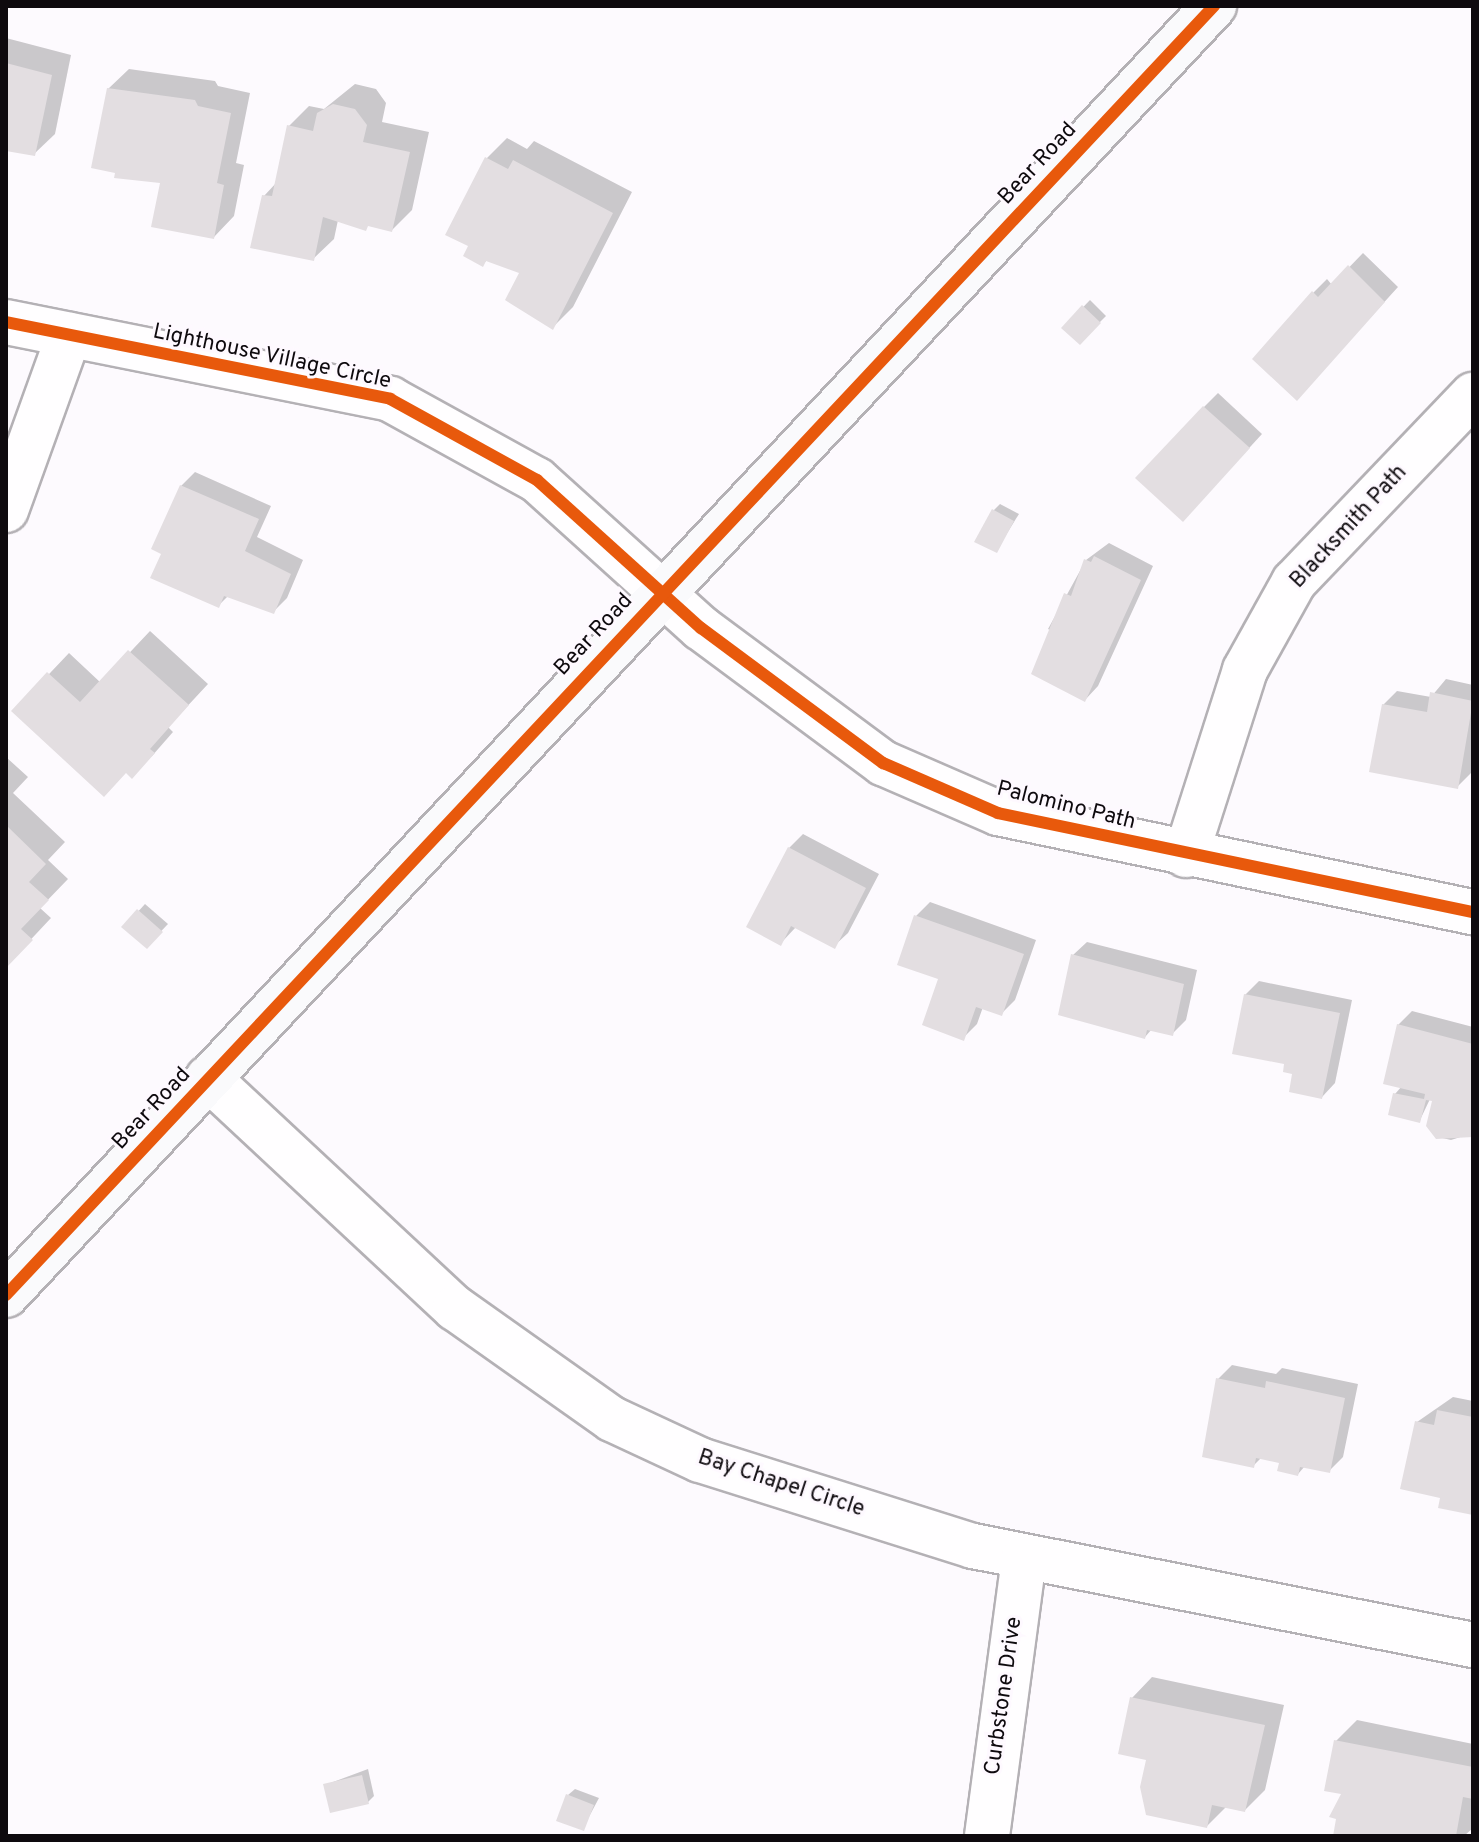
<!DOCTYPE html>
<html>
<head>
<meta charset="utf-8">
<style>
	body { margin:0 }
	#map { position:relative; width:1479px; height:1842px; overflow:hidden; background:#fdfafe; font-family:Overpass,sans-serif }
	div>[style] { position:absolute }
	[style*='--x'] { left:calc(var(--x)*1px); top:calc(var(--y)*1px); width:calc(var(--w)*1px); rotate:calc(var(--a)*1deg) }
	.shadow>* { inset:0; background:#0003 }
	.building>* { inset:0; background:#e3dee1 }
	.roads { filter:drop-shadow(2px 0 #b4b1b5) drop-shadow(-2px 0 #b4b1b5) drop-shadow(0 2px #b4b1b5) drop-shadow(0 -2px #b4b1b5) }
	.street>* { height:44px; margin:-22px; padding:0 22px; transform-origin:22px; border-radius:22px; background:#fffeff }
	.secondary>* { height:44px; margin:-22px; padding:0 22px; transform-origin:22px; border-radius:22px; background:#fafafc }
	.cycleway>* { height:12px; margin:-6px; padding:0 6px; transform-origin:6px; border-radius:6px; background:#e8590c }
	span { translate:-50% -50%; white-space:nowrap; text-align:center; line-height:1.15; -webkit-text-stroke:6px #fef9ff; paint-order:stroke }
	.street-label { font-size:22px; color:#0e0a0e }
	.frame { position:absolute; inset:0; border:8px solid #0e0a0e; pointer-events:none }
</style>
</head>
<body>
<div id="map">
	<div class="shadow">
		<i style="clip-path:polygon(6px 38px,71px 55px,55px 134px,34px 154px,6px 148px)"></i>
		<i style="clip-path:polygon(129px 69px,215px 81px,218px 86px,250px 93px,236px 163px,244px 165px,234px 216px,214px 237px,162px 182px,108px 89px)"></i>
		<i style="clip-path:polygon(355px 84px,376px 89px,386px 103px,382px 122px,429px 132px,412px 210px,392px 230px,338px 220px,334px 239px,313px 259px,264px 196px,277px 182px,289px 126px,309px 106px,324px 109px)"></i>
		<i style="clip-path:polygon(507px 138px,527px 149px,534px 141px,632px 192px,573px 307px,553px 327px,521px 272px,488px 259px,483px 264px,471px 245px,487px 158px)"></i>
		<i style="clip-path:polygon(1363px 253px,1398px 287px,1310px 384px,1313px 293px,1327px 279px,1332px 285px)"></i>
		<i style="clip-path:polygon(1090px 300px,1106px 316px,1080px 342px,1064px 327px)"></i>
		<i style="clip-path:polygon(1218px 393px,1262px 434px,1196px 506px,1204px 407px)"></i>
		<i style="clip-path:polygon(195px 472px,271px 506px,257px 537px,303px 560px,287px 598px,273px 612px,228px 596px,218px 606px,163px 552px,181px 486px)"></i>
		<i style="clip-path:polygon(1000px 504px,1019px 514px,996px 551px,993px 511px)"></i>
		<i style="clip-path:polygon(1109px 543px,1153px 566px,1098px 686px,1085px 700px,1054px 632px,1048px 629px,1086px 560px)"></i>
		<i style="clip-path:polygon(150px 631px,208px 684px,168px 727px,173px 732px,152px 756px,127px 771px,14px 711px,69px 653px,101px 683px)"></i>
		<i style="clip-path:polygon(1446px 679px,1473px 685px,1473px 760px,1471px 773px,1457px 787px,1383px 705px,1397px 691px,1431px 697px)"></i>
		<i style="clip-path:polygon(6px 757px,28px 777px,13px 793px,65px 842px,48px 860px,68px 879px,40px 908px,51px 918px,6px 966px)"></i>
		<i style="clip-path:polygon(803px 834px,879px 874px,848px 933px,834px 946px,796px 927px,781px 943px,789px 848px)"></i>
		<i style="clip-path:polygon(930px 902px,1036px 940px,1015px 1000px,1001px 1014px,983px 1007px,977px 1024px,963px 1038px,916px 916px)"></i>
		<i style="clip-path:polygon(145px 904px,168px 924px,147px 946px,124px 927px)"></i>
		<i style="clip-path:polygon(1087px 942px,1197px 970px,1186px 1020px,1172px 1034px,1152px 1029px,1145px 1037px,1073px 955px)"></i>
		<i style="clip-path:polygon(1259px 981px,1352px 1000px,1335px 1083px,1322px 1097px,1294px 1072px,1245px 995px)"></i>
		<i style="clip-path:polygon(1412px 1011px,1473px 1027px,1473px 1133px,1451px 1140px,1438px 1137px,1434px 1100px,1430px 1099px,1420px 1120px,1395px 1094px,1402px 1086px,1398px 1025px)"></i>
		<i style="clip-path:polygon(1232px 1365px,1276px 1374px,1282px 1368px,1358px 1384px,1343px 1457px,1329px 1471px,1305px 1466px,1298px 1474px,1281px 1462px,1262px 1457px,1253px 1466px,1218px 1379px)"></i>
		<i style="clip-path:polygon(1453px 1397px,1473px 1401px,1473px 1513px,1443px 1496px,1417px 1422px)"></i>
		<i style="clip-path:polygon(1152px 1677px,1284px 1705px,1265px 1790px,1245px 1810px,1227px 1806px,1207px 1826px,1149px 1758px,1132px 1698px)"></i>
		<i style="clip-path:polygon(1357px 1720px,1473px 1744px,1473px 1828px,1464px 1836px,1341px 1836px,1344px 1793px,1336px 1741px)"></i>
		<i style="clip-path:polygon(368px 1769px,374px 1796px,368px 1802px,325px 1785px)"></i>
		<i style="clip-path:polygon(575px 1789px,599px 1798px,583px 1828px,568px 1795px)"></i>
	</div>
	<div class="building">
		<i style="clip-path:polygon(6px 63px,52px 75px,35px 156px,6px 151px)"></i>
		<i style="clip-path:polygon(107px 88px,195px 100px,198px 106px,231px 113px,217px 183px,224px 185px,214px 239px,151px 227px,160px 183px,114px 178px,115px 173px,91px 168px)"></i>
		<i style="clip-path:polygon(333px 104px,355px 109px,367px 125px,363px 142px,410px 152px,392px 232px,368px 226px,366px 231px,323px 217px,314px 261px,250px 248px,262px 195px,272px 196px,287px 125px,313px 131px,317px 113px)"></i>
		<i style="clip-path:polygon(485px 157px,508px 169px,513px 160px,613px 213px,553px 330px,505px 300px,519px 273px,486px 261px,483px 267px,463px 256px,468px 246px,445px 235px)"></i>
		<i style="clip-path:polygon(1348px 265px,1385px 302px,1297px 401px,1252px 359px,1312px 291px,1318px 297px)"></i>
		<i style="clip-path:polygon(1082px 305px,1101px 323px,1080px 345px,1061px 328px)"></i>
		<i style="clip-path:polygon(1203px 406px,1250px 448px,1183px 522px,1135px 478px)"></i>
		<i style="clip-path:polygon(180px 485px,259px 519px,245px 551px,291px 574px,274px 614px,224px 596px,219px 608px,150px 578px,161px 554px,151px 549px)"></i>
		<i style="clip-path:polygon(992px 509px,1014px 521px,997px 553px,974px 542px)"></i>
		<i style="clip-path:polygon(1094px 556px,1141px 580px,1085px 702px,1031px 674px,1064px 593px,1071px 596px,1084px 559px,1091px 562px)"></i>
		<i style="clip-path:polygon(128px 650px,189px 705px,150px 749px,155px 753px,132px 779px,126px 773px,104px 797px,11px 711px,47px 672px,80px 702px)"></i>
		<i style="clip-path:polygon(1430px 692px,1473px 701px,1458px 789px,1369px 772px,1382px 704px,1427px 712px)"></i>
		<i style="clip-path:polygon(6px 825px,46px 864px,29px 882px,49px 900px,21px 929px,33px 940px,6px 968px)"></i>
		<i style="clip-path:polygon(788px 847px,866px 888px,835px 949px,791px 926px,781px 946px,746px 927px)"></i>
		<i style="clip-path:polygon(137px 909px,163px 932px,147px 949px,121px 927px)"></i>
		<i style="clip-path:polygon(914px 915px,1024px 954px,1002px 1016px,976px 1007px,964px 1041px,922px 1025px,938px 979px,897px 965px)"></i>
		<i style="clip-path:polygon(1071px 954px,1184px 984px,1173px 1036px,1147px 1030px,1145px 1039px,1058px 1015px)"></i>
		<i style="clip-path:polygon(1244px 994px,1340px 1013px,1322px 1099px,1289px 1092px,1292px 1074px,1283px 1072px,1284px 1064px,1232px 1054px)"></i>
		<i style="clip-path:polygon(1397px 1024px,1473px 1044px,1473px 1137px,1436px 1139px,1426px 1126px,1432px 1101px,1426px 1100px,1420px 1123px,1388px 1115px,1393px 1093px,1424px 1099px,1425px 1094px,1383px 1084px)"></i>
		<i style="clip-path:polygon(1216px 1378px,1265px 1388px,1266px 1381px,1345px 1398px,1330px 1473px,1300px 1467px,1298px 1476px,1277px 1471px,1279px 1463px,1256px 1458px,1254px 1468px,1202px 1457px)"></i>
		<i style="clip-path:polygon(1437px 1410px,1473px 1417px,1473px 1515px,1438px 1508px,1440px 1498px,1400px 1489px,1415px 1421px,1434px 1425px)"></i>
		<i style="clip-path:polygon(1130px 1697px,1265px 1725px,1245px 1812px,1212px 1805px,1207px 1828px,1146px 1815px,1140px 1787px,1146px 1760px,1118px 1754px)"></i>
		<i style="clip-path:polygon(1334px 1740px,1473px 1767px,1473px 1799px,1463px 1797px,1456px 1836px,1333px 1836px,1336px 1819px,1329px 1817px,1341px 1794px,1324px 1791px)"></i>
		<i style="clip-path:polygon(362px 1775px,369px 1804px,330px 1813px,323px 1784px)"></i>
		<i style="clip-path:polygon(566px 1794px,594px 1805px,584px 1831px,556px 1821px)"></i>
	</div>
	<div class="roads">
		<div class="street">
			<i style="--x:6;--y:322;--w:392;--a:11.3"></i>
			<i style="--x:390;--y:399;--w:168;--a:28.9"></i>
			<i style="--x:537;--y:480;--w:221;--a:42.1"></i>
			<i style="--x:701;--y:628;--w:227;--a:36.6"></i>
			<i style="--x:883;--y:763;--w:125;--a:23.5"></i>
			<i style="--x:998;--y:813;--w:485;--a:11.8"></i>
			<i style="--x:6;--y:510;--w:186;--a:-70.2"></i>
			<i style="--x:1186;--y:855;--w:194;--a:-72.3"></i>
			<i style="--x:1245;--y:670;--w:101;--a:-60.9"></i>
			<i style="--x:1294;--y:582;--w:259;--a:-46.3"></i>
			<i style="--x:208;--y:1078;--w:338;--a:43"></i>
			<i style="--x:455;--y:1308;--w:192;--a:35.3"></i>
			<i style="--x:612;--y:1419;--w:97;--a:25"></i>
			<i style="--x:700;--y:1460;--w:286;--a:17.5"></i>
			<i style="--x:973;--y:1546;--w:510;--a:11.2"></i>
			<i style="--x:987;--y:1836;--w:281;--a:-82.4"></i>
		</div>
		<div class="secondary">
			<i style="--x:6;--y:1295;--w:1767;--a:-46.86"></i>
		</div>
	</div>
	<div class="cycleway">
		<i style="--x:6;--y:322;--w:392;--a:11.3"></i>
		<i style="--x:390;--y:399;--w:168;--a:28.9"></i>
		<i style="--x:537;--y:480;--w:221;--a:42.1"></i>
		<i style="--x:701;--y:628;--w:227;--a:36.6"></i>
		<i style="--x:883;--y:763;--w:125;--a:23.5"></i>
		<i style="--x:998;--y:813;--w:485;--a:11.8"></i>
		<i style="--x:6;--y:1295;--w:1767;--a:-46.86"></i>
	</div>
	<div class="street-label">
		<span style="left:1038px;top:164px;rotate:-47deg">Bear Road</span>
		<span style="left:272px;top:357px;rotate:12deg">Lighthouse Village Circle</span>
		<span style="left:1349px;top:527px;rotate:-47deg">Blacksmith Path</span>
		<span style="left:594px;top:635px;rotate:-47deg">Bear Road</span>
		<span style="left:1066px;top:806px;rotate:14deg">Palomino Path</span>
		<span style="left:152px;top:1109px;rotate:-47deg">Bear Road</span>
		<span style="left:781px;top:1484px;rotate:18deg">Bay Chapel Circle</span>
		<span style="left:1004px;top:1696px;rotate:-82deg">Curbstone Drive</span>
	</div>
	<div class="frame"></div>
</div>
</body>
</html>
